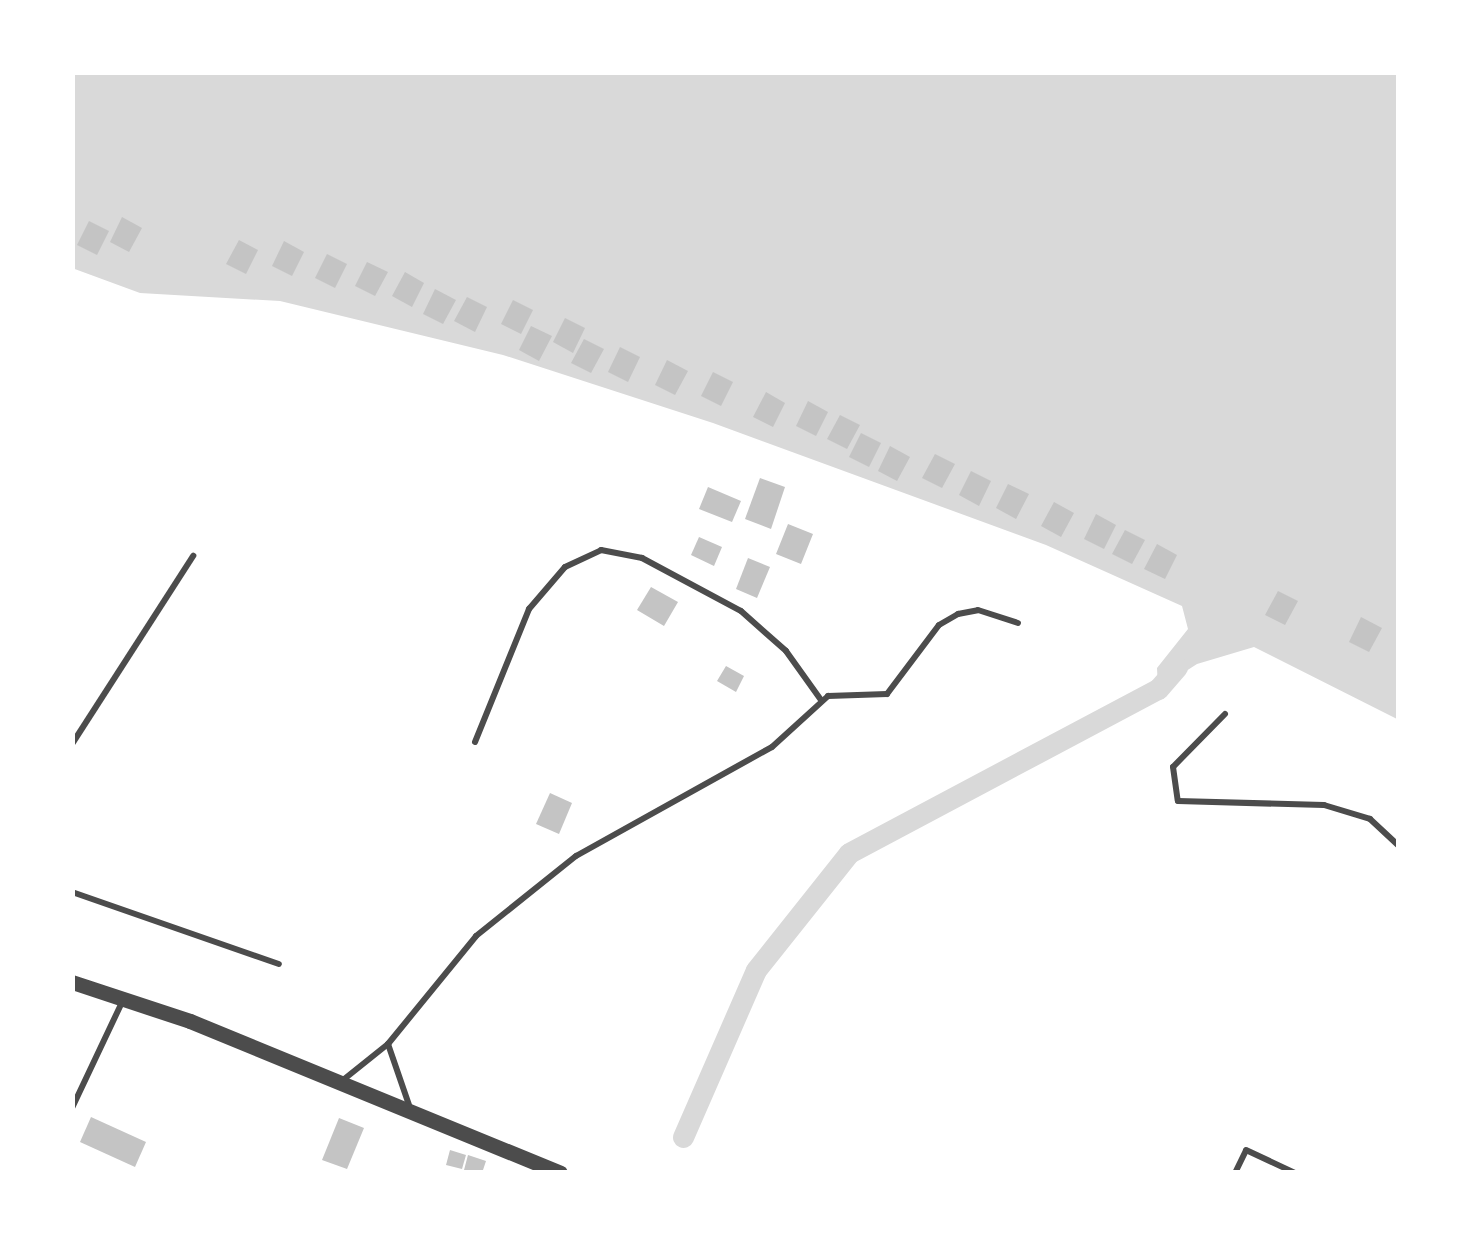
<!DOCTYPE html>
<html>
<head>
<meta charset="utf-8">
<style>
	body { margin:0 }
	#map { position:relative; width:1471px; height:1245px; overflow:hidden; background:#fff; font-family:Spectral,serif }
	div>[style] { position:absolute }
	[style*='--x'] { left:calc(var(--x)*1px); top:calc(var(--y)*1px); width:calc(var(--w)*1px); rotate:calc(var(--a)*1deg) }
	.water>* { inset:0; background:#d9d9d9 }
	.canal>* { height:21px; margin:-10.5px; padding:0 10.5px; transform-origin:10.5px; border-radius:10.5px; background:#d9d9d9 }
	.building>* { inset:0; background:#c4c4c4 }
	.service>* { height:6px; margin:-3px; padding:0 3px; transform-origin:3px; border-radius:3px; background:#4c4c4c }
	.tertiary>* { height:15px; margin:-7.5px; padding:0 7.5px; transform-origin:7.5px; border-radius:7.5px; background:#4c4c4c }
	span { translate:-50% -50%; white-space:nowrap; text-align:center; line-height:1.15; -webkit-text-stroke:12px #fff; paint-order:stroke }
	.frame { position:absolute; inset:0; border:75px solid #fff; pointer-events:none }
</style>
</head>
<body>
<div id="map">
	<div class="water">
		<i style="clip-path:polygon(72px 72px,1399px 72px,1399px 720px,1254px 647px,1197px 664px,1158px 689px,1157px 668px,1188px 629px,1182px 606px,1046px 545px,713px 423px,503px 355px,280px 301px,140px 293px,72px 268px)"></i>
	</div>
	<div class="canal">
		<i style="--x:683;--y:1137;--w:182;--a:-66.4"></i>
		<i style="--x:756;--y:970;--w:149;--a:-51.5"></i>
		<i style="--x:849;--y:853;--w:350;--a:-28"></i>
		<i style="--x:1158;--y:689;--w:29;--a:-49"></i>
	</div>
	<div class="building">
		<i style="clip-path:polygon(122px 217px,142px 228px,129px 252px,110px 242px)"></i>
		<i style="clip-path:polygon(89px 221px,109px 231px,97px 255px,77px 245px)"></i>
		<i style="clip-path:polygon(239px 240px,258px 250px,246px 274px,226px 264px)"></i>
		<i style="clip-path:polygon(284px 241px,304px 252px,292px 276px,272px 266px)"></i>
		<i style="clip-path:polygon(327px 254px,347px 264px,335px 288px,315px 278px)"></i>
		<i style="clip-path:polygon(367px 262px,388px 272px,375px 296px,355px 286px)"></i>
		<i style="clip-path:polygon(405px 272px,424px 283px,412px 307px,392px 296px)"></i>
		<i style="clip-path:polygon(435px 289px,456px 300px,443px 324px,423px 314px)"></i>
		<i style="clip-path:polygon(467px 297px,487px 307px,475px 332px,454px 321px)"></i>
		<i style="clip-path:polygon(513px 300px,533px 310px,521px 334px,501px 324px)"></i>
		<i style="clip-path:polygon(565px 318px,585px 328px,573px 353px,553px 342px)"></i>
		<i style="clip-path:polygon(531px 326px,552px 336px,539px 361px,519px 350px)"></i>
		<i style="clip-path:polygon(584px 339px,604px 349px,591px 373px,571px 363px)"></i>
		<i style="clip-path:polygon(620px 347px,640px 357px,628px 382px,608px 372px)"></i>
		<i style="clip-path:polygon(667px 360px,688px 371px,675px 395px,655px 385px)"></i>
		<i style="clip-path:polygon(713px 372px,733px 382px,721px 406px,701px 396px)"></i>
		<i style="clip-path:polygon(766px 392px,785px 403px,773px 427px,753px 417px)"></i>
		<i style="clip-path:polygon(808px 401px,828px 412px,816px 436px,796px 426px)"></i>
		<i style="clip-path:polygon(840px 415px,860px 425px,847px 449px,827px 439px)"></i>
		<i style="clip-path:polygon(861px 433px,881px 443px,869px 467px,849px 457px)"></i>
		<i style="clip-path:polygon(890px 446px,910px 457px,897px 481px,878px 471px)"></i>
		<i style="clip-path:polygon(935px 454px,955px 464px,942px 488px,922px 478px)"></i>
		<i style="clip-path:polygon(971px 471px,991px 481px,979px 506px,959px 495px)"></i>
		<i style="clip-path:polygon(760px 478px,785px 487px,771px 529px,745px 519px)"></i>
		<i style="clip-path:polygon(1008px 484px,1029px 494px,1016px 519px,996px 508px)"></i>
		<i style="clip-path:polygon(708px 487px,741px 501px,732px 522px,699px 509px)"></i>
		<i style="clip-path:polygon(1054px 502px,1074px 513px,1061px 537px,1041px 526px)"></i>
		<i style="clip-path:polygon(1096px 514px,1116px 525px,1104px 549px,1084px 539px)"></i>
		<i style="clip-path:polygon(788px 524px,813px 534px,801px 564px,776px 554px)"></i>
		<i style="clip-path:polygon(1125px 530px,1145px 540px,1132px 564px,1112px 554px)"></i>
		<i style="clip-path:polygon(699px 537px,722px 547px,714px 566px,691px 555px)"></i>
		<i style="clip-path:polygon(1157px 544px,1177px 555px,1165px 579px,1144px 569px)"></i>
		<i style="clip-path:polygon(748px 558px,770px 567px,757px 598px,736px 589px)"></i>
		<i style="clip-path:polygon(651px 587px,678px 602px,664px 626px,637px 610px)"></i>
		<i style="clip-path:polygon(1278px 591px,1298px 601px,1285px 625px,1265px 615px)"></i>
		<i style="clip-path:polygon(1361px 617px,1382px 628px,1369px 652px,1349px 642px)"></i>
		<i style="clip-path:polygon(726px 666px,744px 676px,736px 692px,717px 681px)"></i>
		<i style="clip-path:polygon(550px 793px,572px 803px,559px 834px,536px 824px)"></i>
		<i style="clip-path:polygon(91px 1117px,146px 1142px,135px 1167px,80px 1142px)"></i>
		<i style="clip-path:polygon(339px 1118px,364px 1128px,347px 1169px,322px 1160px)"></i>
		<i style="clip-path:polygon(450px 1150px,466px 1155px,462px 1169px,446px 1165px)"></i>
		<i style="clip-path:polygon(468px 1155px,486px 1161px,482px 1173px,464px 1170px)"></i>
	</div>
	<div class="service">
		<i style="--x:1225;--y:714;--w:74;--a:134.5"></i>
		<i style="--x:1173;--y:767;--w:34;--a:82"></i>
		<i style="--x:1178;--y:801;--w:146;--a:1.6"></i>
		<i style="--x:1324;--y:805;--w:48;--a:16.9"></i>
		<i style="--x:1370;--y:819;--w:40;--a:43"></i>
		<i style="--x:475;--y:742;--w:144;--a:-67.9"></i>
		<i style="--x:529;--y:609;--w:55;--a:-49.4"></i>
		<i style="--x:565;--y:567;--w:40;--a:-25"></i>
		<i style="--x:601;--y:550;--w:42;--a:11"></i>
		<i style="--x:642;--y:558;--w:112;--a:28.2"></i>
		<i style="--x:741;--y:611;--w:60;--a:41.6"></i>
		<i style="--x:786;--y:651;--w:60;--a:54.5"></i>
		<i style="--x:72;--y:744;--w:224;--a:-57.2"></i>
		<i style="--x:72;--y:892;--w:219;--a:19.2"></i>
		<i style="--x:388;--y:1044;--w:68;--a:71"></i>
		<i style="--x:343;--y:1080;--w:58;--a:-38.7"></i>
		<i style="--x:388;--y:1044;--w:139;--a:-50.8"></i>
		<i style="--x:476;--y:936;--w:128;--a:-38.7"></i>
		<i style="--x:576;--y:856;--w:224;--a:-29.1"></i>
		<i style="--x:772;--y:747;--w:76;--a:-42.3"></i>
		<i style="--x:828;--y:696;--w:59;--a:-1.9"></i>
		<i style="--x:887;--y:694;--w:86;--a:-53"></i>
		<i style="--x:939;--y:625;--w:22;--a:-30"></i>
		<i style="--x:958;--y:614;--w:20;--a:-11"></i>
		<i style="--x:978;--y:610;--w:42;--a:18"></i>
		<i style="--x:72;--y:1108;--w:117;--a:-64.7"></i>
		<i style="--x:1235;--y:1173;--w:25;--a:-64"></i>
		<i style="--x:1246;--y:1150;--w:54;--a:25.1"></i>
	</div>
	<div class="tertiary">
		<i style="--x:72;--y:982;--w:124;--a:18.3"></i>
		<i style="--x:190;--y:1021;--w:400;--a:22.3"></i>
	</div>
	<div class="frame"></div>
</div>
</body>
</html>
